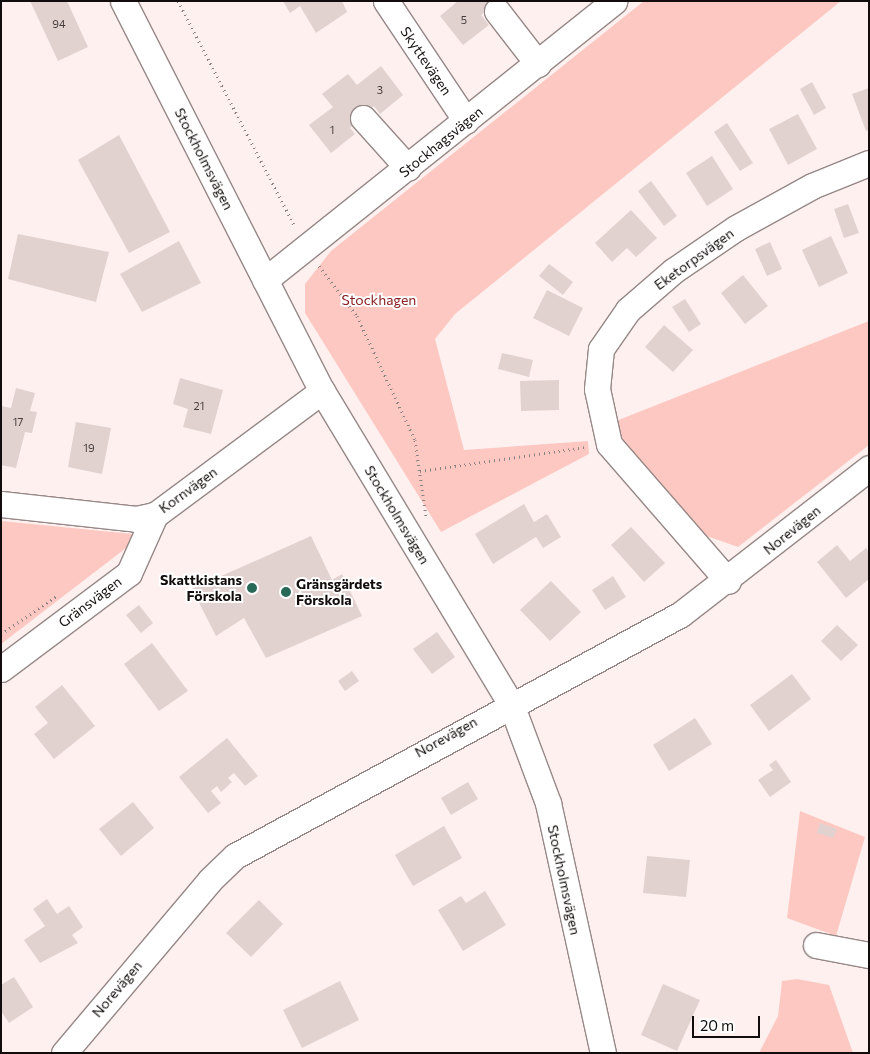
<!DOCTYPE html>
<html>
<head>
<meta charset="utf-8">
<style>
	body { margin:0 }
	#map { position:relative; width:870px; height:1054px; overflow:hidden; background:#fdf0ef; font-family:Commissioner,sans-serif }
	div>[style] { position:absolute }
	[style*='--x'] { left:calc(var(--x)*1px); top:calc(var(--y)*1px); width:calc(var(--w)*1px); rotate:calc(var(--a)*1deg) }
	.green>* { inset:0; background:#fec8c2 }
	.building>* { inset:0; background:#e1d2d0 }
	.path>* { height:3px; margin-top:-1.5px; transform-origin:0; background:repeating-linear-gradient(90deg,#8b8281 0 1px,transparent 0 5px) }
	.roads { filter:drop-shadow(1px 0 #968887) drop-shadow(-1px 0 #968887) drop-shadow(0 1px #968887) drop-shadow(0 -1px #968887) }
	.minor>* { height:25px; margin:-12.5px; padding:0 12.5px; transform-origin:12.5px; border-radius:12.5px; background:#fff }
	.dots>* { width:14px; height:14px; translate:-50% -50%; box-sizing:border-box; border:2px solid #fff; border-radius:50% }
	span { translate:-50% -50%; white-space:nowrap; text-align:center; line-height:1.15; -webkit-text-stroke:4px #fff; paint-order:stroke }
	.number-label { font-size:11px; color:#463e3d }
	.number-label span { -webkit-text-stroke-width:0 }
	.street-label { font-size:14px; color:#120d0c }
	.park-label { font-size:14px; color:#8a2023 }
	.poi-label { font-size:14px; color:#120d0c; font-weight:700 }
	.right { translate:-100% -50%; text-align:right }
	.left { translate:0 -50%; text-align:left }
	.frame { position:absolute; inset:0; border:2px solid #120d0c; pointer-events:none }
	.scale { position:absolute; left:692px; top:1016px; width:68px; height:22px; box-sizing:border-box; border:2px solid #120d0c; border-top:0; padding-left:6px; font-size:15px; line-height:18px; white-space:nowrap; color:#120d0c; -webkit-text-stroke:4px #fff; paint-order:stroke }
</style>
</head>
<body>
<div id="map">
	<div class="green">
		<i style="clip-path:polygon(644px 1px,841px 1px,455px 314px,435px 339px,464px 450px,588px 441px,589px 454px,441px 532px,305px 313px,305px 284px,331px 251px)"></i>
		<i style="clip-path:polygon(869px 321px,869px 445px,738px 547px,701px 534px,626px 448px,616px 421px)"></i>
		<i style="clip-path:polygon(1px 521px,143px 535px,1px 644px)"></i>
		<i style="clip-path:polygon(800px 811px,865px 837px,836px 936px,787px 918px)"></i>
		<i style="clip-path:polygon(797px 979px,829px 985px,853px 1053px,759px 1053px,778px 1016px,782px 981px)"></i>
	</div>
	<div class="building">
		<i style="clip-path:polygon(30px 1px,67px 1px,88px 47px,58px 61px)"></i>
		<i style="clip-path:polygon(283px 1px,342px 1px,347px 12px,316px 33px,300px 6px,290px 13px)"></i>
		<i style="clip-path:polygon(458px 1px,499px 1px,481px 15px,489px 25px,463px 45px,440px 16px)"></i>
		<i style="clip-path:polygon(381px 66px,403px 95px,380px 114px,374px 106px,350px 128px,355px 134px,331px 153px,309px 125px,333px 107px,322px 94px,348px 74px,357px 85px)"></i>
		<i style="clip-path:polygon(812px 82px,826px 108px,814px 115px,800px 89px)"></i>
		<i style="clip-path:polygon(869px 88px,869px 130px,866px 131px,852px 94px)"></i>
		<i style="clip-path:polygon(798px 114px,817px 149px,788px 165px,769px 129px)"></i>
		<i style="clip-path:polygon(727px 123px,753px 163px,740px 171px,714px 132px)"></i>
		<i style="clip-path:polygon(119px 135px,170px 232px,129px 253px,78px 160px)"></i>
		<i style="clip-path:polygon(712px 156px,733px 189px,707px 206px,686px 173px)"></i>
		<i style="clip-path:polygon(651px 181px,677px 216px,664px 226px,638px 191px)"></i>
		<i style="clip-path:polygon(848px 204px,859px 233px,844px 238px,834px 209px)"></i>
		<i style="clip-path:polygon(631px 210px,657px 238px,636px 257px,627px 248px,612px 262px,595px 243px)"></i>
		<i style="clip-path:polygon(18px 234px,109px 252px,96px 302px,8px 279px)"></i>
		<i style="clip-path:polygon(831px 236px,848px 273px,819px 287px,802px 250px)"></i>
		<i style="clip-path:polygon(179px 241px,201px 283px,142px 312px,120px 274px)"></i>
		<i style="clip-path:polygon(770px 242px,782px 269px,767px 276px,755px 249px)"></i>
		<i style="clip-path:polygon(549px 264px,573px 282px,563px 295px,539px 276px)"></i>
		<i style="clip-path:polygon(743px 275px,768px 306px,745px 324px,721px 293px)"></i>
		<i style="clip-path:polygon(547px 290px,583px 308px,569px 336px,533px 318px)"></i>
		<i style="clip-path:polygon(685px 299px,701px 324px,689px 332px,672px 307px)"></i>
		<i style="clip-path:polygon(664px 325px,693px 350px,673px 372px,645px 347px)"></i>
		<i style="clip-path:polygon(502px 353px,533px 360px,529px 377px,498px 369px)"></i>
		<i style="clip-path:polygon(180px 378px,223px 390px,211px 434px,183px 427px,188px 409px,173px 404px)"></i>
		<i style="clip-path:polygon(559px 380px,559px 410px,521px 411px,520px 381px)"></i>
		<i style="clip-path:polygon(16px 388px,35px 393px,30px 411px,37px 412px,32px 433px,25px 432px,16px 468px,1px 465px,1px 406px,11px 408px)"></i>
		<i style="clip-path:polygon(76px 422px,111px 428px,102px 474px,68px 467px)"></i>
		<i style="clip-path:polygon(524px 504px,534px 522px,547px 514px,561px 537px,543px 548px,536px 537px,493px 564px,475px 534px)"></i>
		<i style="clip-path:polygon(631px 527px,665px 563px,644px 582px,611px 545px)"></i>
		<i style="clip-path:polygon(311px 536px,332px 580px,342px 574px,362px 616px,266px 658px,244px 618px,216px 636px,192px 589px)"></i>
		<i style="clip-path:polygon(837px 545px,850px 561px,866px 548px,869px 552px,869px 579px,846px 598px,817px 562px)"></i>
		<i style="clip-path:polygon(613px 576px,626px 597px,605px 610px,592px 590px)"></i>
		<i style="clip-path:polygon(551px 581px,581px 612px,550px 641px,520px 610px)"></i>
		<i style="clip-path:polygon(139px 605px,153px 623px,141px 633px,126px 615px)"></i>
		<i style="clip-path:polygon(837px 625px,858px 645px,841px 661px,821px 641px)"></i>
		<i style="clip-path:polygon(437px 632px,455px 657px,432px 674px,413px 649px)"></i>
		<i style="clip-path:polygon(152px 643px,188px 691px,159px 711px,124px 664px)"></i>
		<i style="clip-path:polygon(352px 671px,359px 681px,345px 691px,338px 681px)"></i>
		<i style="clip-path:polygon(792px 674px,811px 699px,769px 731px,750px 705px)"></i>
		<i style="clip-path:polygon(62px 685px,95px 726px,54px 759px,34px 734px,48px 723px,35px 707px)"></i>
		<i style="clip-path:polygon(695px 718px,712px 744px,669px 771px,653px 745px)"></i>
		<i style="clip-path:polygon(227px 738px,258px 776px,245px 786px,234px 773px,228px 778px,232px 782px,221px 792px,217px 786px,211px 791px,221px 803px,208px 813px,179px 777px)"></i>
		<i style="clip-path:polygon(776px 760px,791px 782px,770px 797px,758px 780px,773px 770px,769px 765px)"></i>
		<i style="clip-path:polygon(468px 782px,478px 799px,451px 815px,441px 798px)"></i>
		<i style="clip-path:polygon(133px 802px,154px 828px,121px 856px,99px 829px)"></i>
		<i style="clip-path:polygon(820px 823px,837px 829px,833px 838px,817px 833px)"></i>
		<i style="clip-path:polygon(444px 826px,462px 858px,413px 886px,395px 855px)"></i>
		<i style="clip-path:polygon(647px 856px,690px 860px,686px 897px,643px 893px)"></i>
		<i style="clip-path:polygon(485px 891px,506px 925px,463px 951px,438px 910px,461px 896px,466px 903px)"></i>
		<i style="clip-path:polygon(47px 899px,57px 914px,69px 906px,83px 927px,72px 935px,78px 943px,40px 963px,24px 940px,45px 926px,33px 909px)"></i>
		<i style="clip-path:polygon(259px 900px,283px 924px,251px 957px,226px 933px)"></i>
		<i style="clip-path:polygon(14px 977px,33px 1007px,9px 1023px,1px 1011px,1px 985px)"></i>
		<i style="clip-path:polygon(340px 981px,359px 1020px,302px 1048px,283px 1010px)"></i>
		<i style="clip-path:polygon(663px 984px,700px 1000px,677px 1051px,641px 1035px)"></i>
	</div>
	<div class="path">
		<i style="--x:178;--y:1;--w:254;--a:62.6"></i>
		<i style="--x:319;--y:266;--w:63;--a:52.8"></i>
		<i style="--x:357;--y:316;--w:137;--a:64.9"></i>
		<i style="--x:415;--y:440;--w:77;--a:81.8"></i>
		<i style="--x:420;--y:471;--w:168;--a:-8.2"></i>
		<i style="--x:1;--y:634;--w:69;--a:-34.4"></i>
	</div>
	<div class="roads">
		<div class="minor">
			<i style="--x:123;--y:1;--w:438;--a:63"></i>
			<i style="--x:322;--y:391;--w:366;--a:58.9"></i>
			<i style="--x:511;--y:704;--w:106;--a:69.5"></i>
			<i style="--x:548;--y:803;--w:256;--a:77.6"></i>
			<i style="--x:386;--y:1;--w:144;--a:56.3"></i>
			<i style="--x:497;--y:11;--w:67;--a:52.3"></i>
			<i style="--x:363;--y:118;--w:67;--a:48"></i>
			<i style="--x:265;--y:280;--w:447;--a:-38.6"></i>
			<i style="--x:1;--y:504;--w:136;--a:6.3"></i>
			<i style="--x:136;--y:519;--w:19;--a:-12"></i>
			<i style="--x:155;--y:515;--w:208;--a:-36.6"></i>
			<i style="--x:728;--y:581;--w:181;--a:-131"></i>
			<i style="--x:609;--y:444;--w:56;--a:-102.3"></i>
			<i style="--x:597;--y:389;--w:40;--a:-84.3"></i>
			<i style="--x:601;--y:349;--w:47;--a:-55.3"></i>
			<i style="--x:628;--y:310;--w:60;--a:-40.9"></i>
			<i style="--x:673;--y:271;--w:76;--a:-34.3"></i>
			<i style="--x:736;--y:228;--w:87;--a:-28.9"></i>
			<i style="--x:812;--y:186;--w:61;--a:-22"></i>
			<i style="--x:1;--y:669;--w:160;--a:-36.9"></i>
			<i style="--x:129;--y:573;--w:64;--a:-65.9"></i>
			<i style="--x:816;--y:945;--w:54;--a:10.7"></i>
			<i style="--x:64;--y:1053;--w:226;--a:-49.8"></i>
			<i style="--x:210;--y:880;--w:35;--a:-44"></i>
			<i style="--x:235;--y:856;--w:507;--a:-28.48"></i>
			<i style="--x:681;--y:614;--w:238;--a:-37.8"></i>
		</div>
	</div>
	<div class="dots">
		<i style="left:252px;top:588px;background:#286856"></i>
		<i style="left:286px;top:592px;background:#286856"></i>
	</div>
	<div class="number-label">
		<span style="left:464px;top:20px">5</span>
		<span style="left:59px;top:24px">94</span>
		<span style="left:380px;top:90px">3</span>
		<span style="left:332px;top:130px">1</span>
		<span style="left:199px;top:406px">21</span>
		<span style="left:18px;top:422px">17</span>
		<span style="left:89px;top:448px">19</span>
	</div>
	<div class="street-label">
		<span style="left:426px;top:61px;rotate:56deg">Skyttevägen</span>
		<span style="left:441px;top:142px;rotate:-39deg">Stockhagsvägen</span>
		<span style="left:204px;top:159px;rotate:63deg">Stockholmsvägen</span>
		<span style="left:694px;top:259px;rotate:-36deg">Eketorpsvägen</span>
		<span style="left:188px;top:490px;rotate:-36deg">Kornvägen</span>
		<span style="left:397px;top:515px;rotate:59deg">Stockholmsvägen</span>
		<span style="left:792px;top:530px;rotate:-39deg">Norevägen</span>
		<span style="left:90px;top:602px;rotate:-37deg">Gränsvägen</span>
		<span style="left:446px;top:737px;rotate:-29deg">Norevägen</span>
		<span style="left:564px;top:880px;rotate:78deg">Stockholmsvägen</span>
		<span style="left:117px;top:989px;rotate:-50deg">Norevägen</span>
	</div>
	<div class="park-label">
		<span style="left:379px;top:300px">Stockhagen</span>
	</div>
	<div class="poi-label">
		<span class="right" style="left:242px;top:588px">Skattkistans<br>Förskola</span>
		<span class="left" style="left:296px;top:592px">Gränsgärdets<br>Förskola</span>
	</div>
	<div class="frame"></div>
	<div class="scale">20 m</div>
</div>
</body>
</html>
